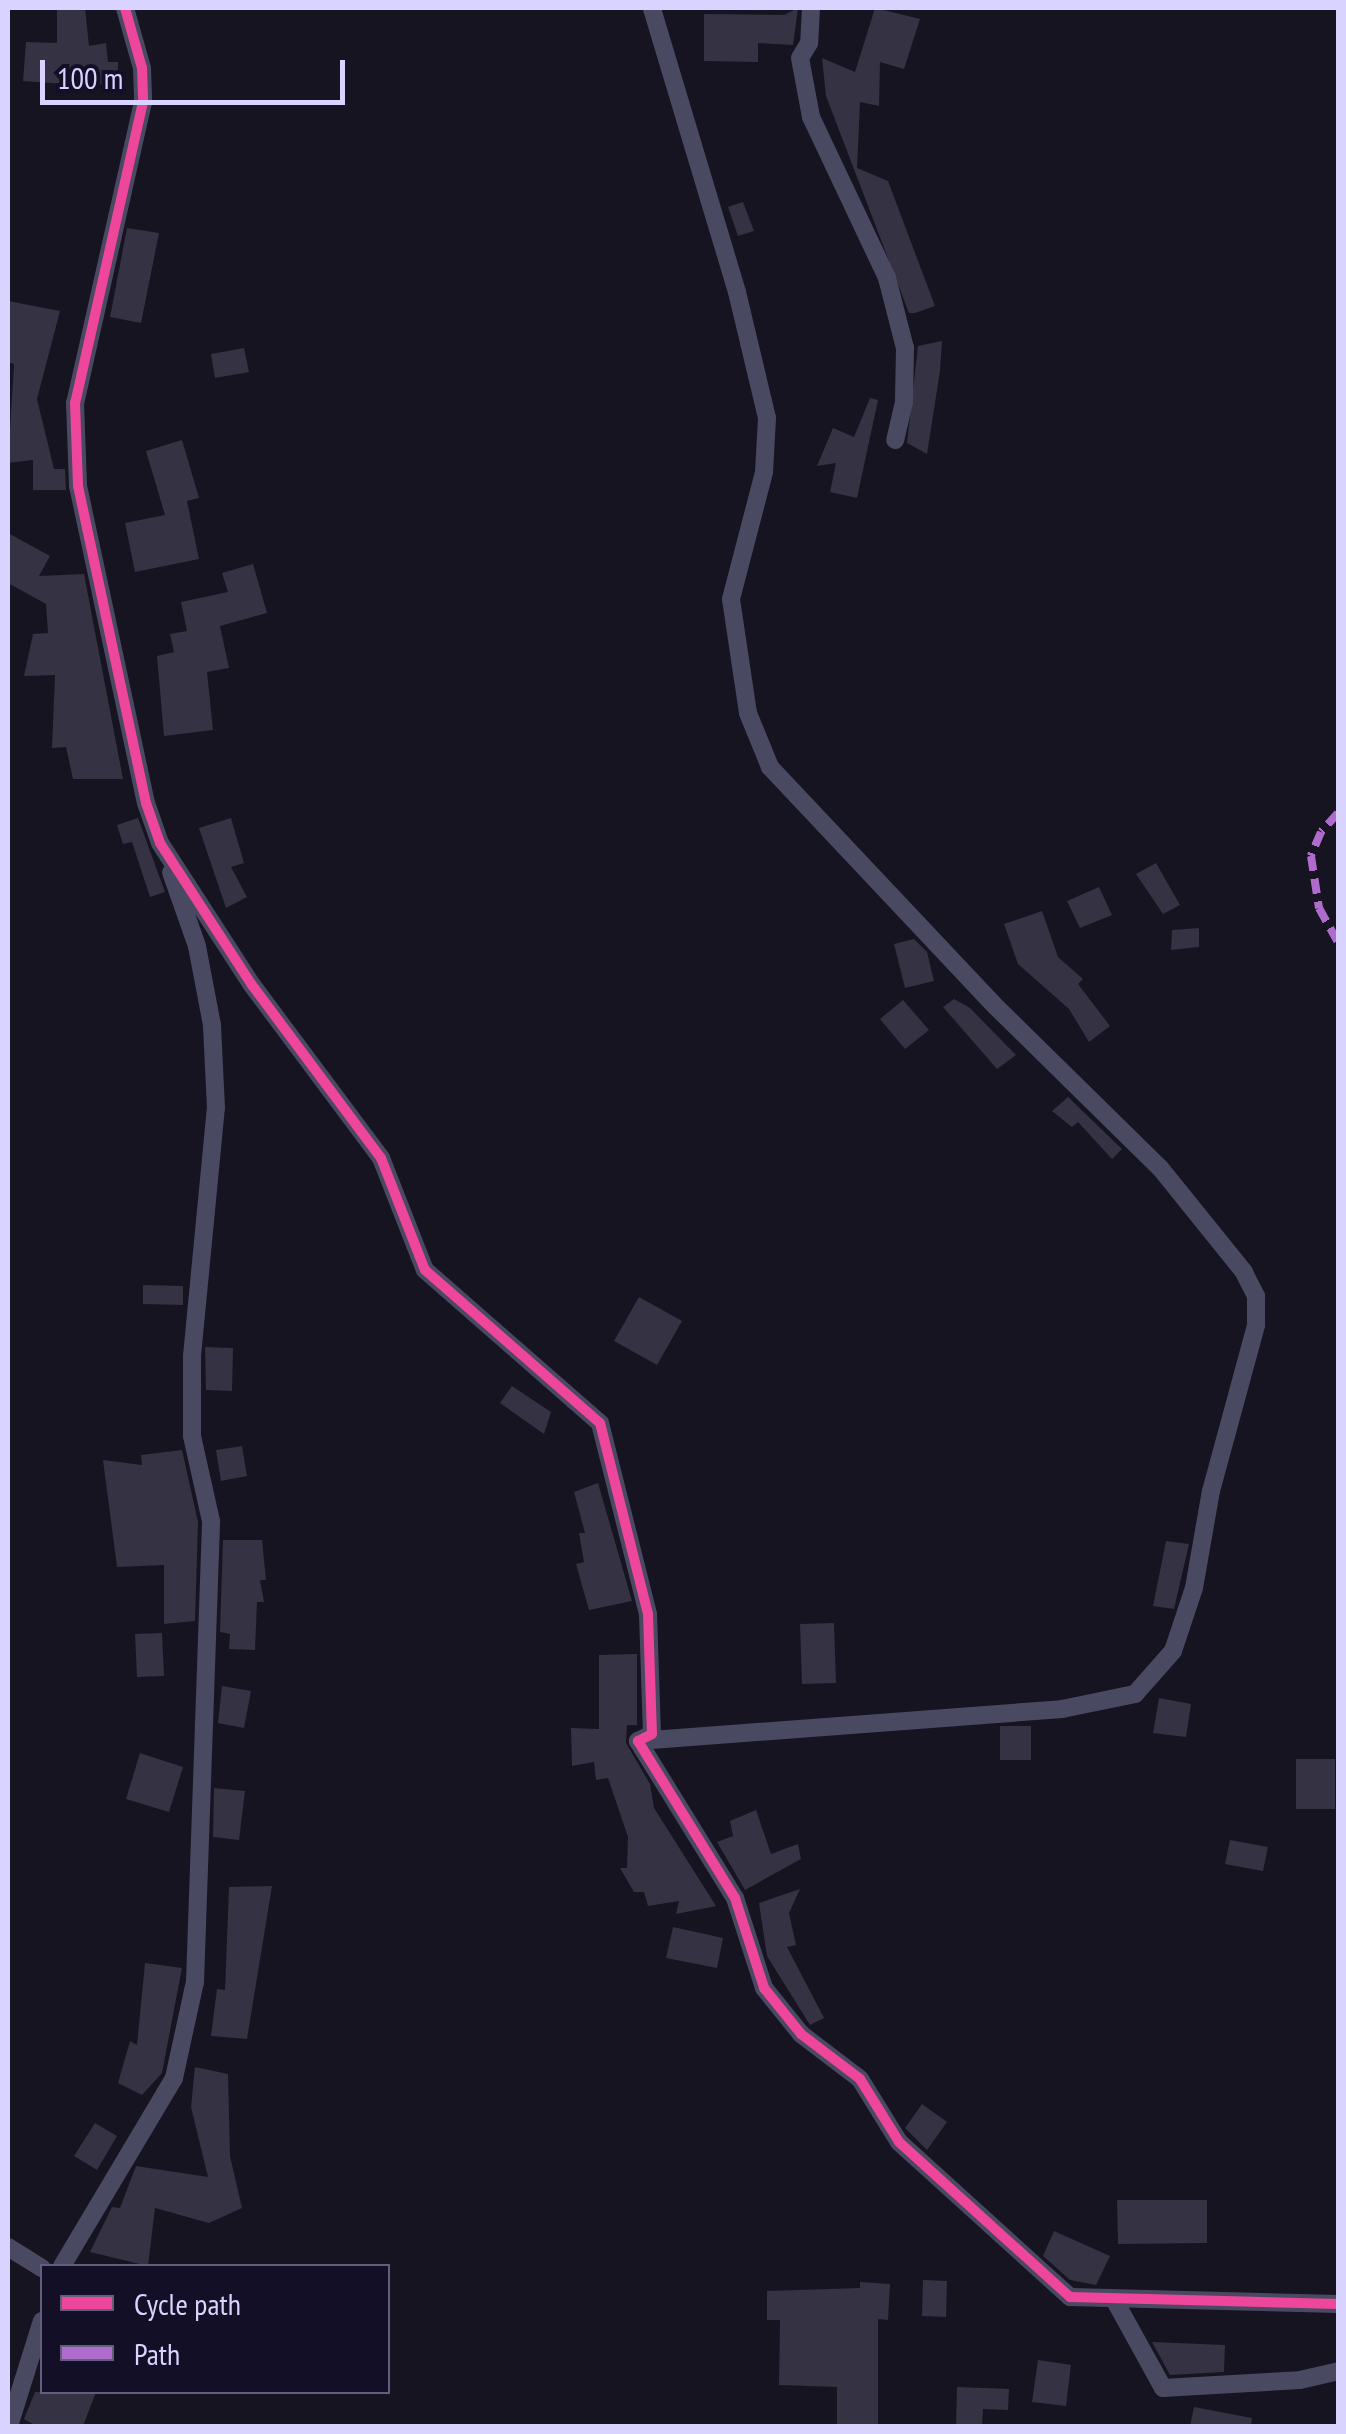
<!DOCTYPE html>
<html>
<head>
<meta charset="utf-8">
<style>
	body { margin:0 }
	#map { position:relative; width:1346px; height:2434px; overflow:hidden; background:#161421; font-family:"PT Sans Narrow",sans-serif }
	div>[style] { position:absolute }
	[style*='--x'] { left:calc(var(--x)*1px); top:calc(var(--y)*1px); width:calc(var(--w)*1px); rotate:calc(var(--a)*1deg) }
	.building>* { inset:0; background:#343243 }
	.street>* { height:18px; margin:-9px; padding:0 9px; transform-origin:9px; border-radius:9px; background:#4a4962 }
	.quiet>* { height:8px; margin-top:-4px; transform-origin:0; background:repeating-linear-gradient(90deg,#b06ccc 0 15px,transparent 0 23px) }
	.cycleway>* { height:10px; margin:-5px; padding:0 5px; transform-origin:5px; border-radius:5px; background:#ed469a }
	span { translate:-50% -50%; white-space:nowrap; text-align:center; line-height:1.15; -webkit-text-stroke:8px #130f26; paint-order:stroke }
	.frame { position:absolute; inset:0; border:10px solid #d9d4ff; pointer-events:none }
	.legend { position:absolute; left:40px; top:2264px; width:350px; height:130px; box-sizing:border-box; background:#130f26; border:2px solid #625e7d; margin:0; padding:12px 18px; list-style:none; font-size:30px; color:#d9d4ff }
	.legend li { display:flex; align-items:center; gap:20px; height:50px }
	.legend b { width:50px; border:2px solid #625e7d }
	.scale { position:absolute; left:40px; top:60px; width:305px; height:45px; box-sizing:border-box; border:5px solid #d9d4ff; border-top:0; padding-left:12px; font-size:30px; line-height:35px; white-space:nowrap; color:#d9d4ff; -webkit-text-stroke:8px #130f26; paint-order:stroke }
</style>
</head>
<body>
<div id="map">
	<div class="building">
		<i style="clip-path:polygon(57px 8px,85px 8px,89px 46px,106px 43px,108px 62px,118px 62px,118px 80px,93px 86px,23px 81px,26px 42px,57px 43px)"></i>
		<i style="clip-path:polygon(798px 8px,793px 45px,758px 43px,758px 62px,704px 61px,704px 14px,784px 15px)"></i>
		<i style="clip-path:polygon(875px 8px,920px 19px,904px 69px,880px 62px,879px 106px,860px 102px,857px 168px,888px 181px,935px 306px,915px 313px,909px 313px,826px 96px,822px 58px,855px 72px)"></i>
		<i style="clip-path:polygon(743px 202px,754px 231px,738px 236px,728px 207px)"></i>
		<i style="clip-path:polygon(127px 228px,159px 233px,141px 323px,110px 317px)"></i>
		<i style="clip-path:polygon(8px 301px,60px 311px,37px 399px,54px 469px,65px 469px,66px 490px,33px 490px,33px 460px,8px 463px,14px 364px,8px 362px)"></i>
		<i style="clip-path:polygon(942px 341px,940px 371px,927px 454px,907px 443px,918px 346px)"></i>
		<i style="clip-path:polygon(244px 348px,249px 372px,215px 378px,211px 354px)"></i>
		<i style="clip-path:polygon(870px 398px,878px 400px,857px 498px,830px 492px,836px 463px,817px 466px,833px 428px,854px 437px)"></i>
		<i style="clip-path:polygon(182px 440px,199px 498px,187px 501px,199px 559px,135px 572px,125px 523px,165px 515px,146px 451px)"></i>
		<i style="clip-path:polygon(8px 533px,50px 556px,39px 576px,84px 574px,123px 779px,73px 779px,66px 747px,52px 748px,55px 675px,24px 676px,33px 634px,48px 633px,46px 604px,8px 583px)"></i>
		<i style="clip-path:polygon(253px 564px,267px 613px,220px 626px,229px 668px,207px 672px,213px 730px,164px 736px,157px 656px,174px 652px,170px 634px,187px 631px,181px 602px,228px 592px,222px 573px)"></i>
		<i style="clip-path:polygon(138px 818px,165px 892px,150px 897px,132px 842px,123px 844px,117px 825px)"></i>
		<i style="clip-path:polygon(231px 818px,244px 863px,231px 867px,247px 897px,226px 908px,199px 828px)"></i>
		<i style="clip-path:polygon(1156px 863px,1180px 905px,1163px 914px,1136px 874px)"></i>
		<i style="clip-path:polygon(1099px 887px,1112px 915px,1080px 928px,1067px 901px)"></i>
		<i style="clip-path:polygon(1042px 911px,1058px 957px,1083px 979px,1078px 984px,1110px 1026px,1089px 1042px,1069px 1009px,1018px 964px,1004px 924px)"></i>
		<i style="clip-path:polygon(1199px 928px,1199px 947px,1171px 950px,1172px 930px)"></i>
		<i style="clip-path:polygon(914px 939px,927px 952px,934px 981px,905px 988px,894px 944px)"></i>
		<i style="clip-path:polygon(954px 999px,970px 1008px,1016px 1055px,997px 1069px,943px 1007px)"></i>
		<i style="clip-path:polygon(903px 1000px,929px 1030px,905px 1049px,880px 1019px)"></i>
		<i style="clip-path:polygon(1068px 1097px,1122px 1149px,1112px 1159px,1078px 1122px,1072px 1127px,1052px 1111px)"></i>
		<i style="clip-path:polygon(143px 1285px,183px 1286px,183px 1305px,143px 1304px)"></i>
		<i style="clip-path:polygon(639px 1297px,682px 1321px,657px 1365px,614px 1341px)"></i>
		<i style="clip-path:polygon(205px 1347px,233px 1348px,232px 1391px,206px 1390px)"></i>
		<i style="clip-path:polygon(512px 1386px,551px 1412px,544px 1434px,500px 1403px)"></i>
		<i style="clip-path:polygon(242px 1446px,247px 1476px,221px 1481px,216px 1450px)"></i>
		<i style="clip-path:polygon(182px 1450px,198px 1522px,195px 1621px,164px 1624px,164px 1565px,117px 1567px,103px 1460px,142px 1465px,141px 1455px)"></i>
		<i style="clip-path:polygon(598px 1483px,632px 1601px,589px 1610px,576px 1564px,584px 1562px,579px 1533px,585px 1533px,574px 1492px)"></i>
		<i style="clip-path:polygon(223px 1540px,262px 1540px,266px 1580px,260px 1580px,264px 1602px,257px 1602px,255px 1650px,229px 1649px,230px 1634px,220px 1632px)"></i>
		<i style="clip-path:polygon(1166px 1541px,1189px 1544px,1174px 1609px,1153px 1606px)"></i>
		<i style="clip-path:polygon(834px 1623px,836px 1683px,802px 1684px,800px 1624px)"></i>
		<i style="clip-path:polygon(162px 1633px,164px 1676px,137px 1677px,135px 1634px)"></i>
		<i style="clip-path:polygon(637px 1654px,637px 1725px,627px 1725px,626px 1743px,650px 1784px,654px 1808px,716px 1906px,676px 1914px,679px 1901px,648px 1906px,644px 1892px,634px 1892px,620px 1868px,627px 1868px,628px 1837px,608px 1778px,596px 1780px,594px 1762px,572px 1766px,571px 1728px,599px 1729px,599px 1655px)"></i>
		<i style="clip-path:polygon(222px 1686px,251px 1691px,244px 1728px,218px 1723px)"></i>
		<i style="clip-path:polygon(1159px 1698px,1191px 1704px,1186px 1737px,1153px 1733px)"></i>
		<i style="clip-path:polygon(1000px 1726px,1031px 1726px,1031px 1760px,1000px 1760px)"></i>
		<i style="clip-path:polygon(140px 1753px,183px 1767px,169px 1812px,126px 1799px)"></i>
		<i style="clip-path:polygon(1296px 1759px,1335px 1759px,1335px 1809px,1296px 1809px)"></i>
		<i style="clip-path:polygon(214px 1788px,245px 1791px,239px 1840px,213px 1837px)"></i>
		<i style="clip-path:polygon(756px 1810px,771px 1854px,798px 1844px,801px 1859px,745px 1890px,717px 1842px,733px 1836px,730px 1821px)"></i>
		<i style="clip-path:polygon(1230px 1840px,1268px 1847px,1263px 1871px,1225px 1864px)"></i>
		<i style="clip-path:polygon(272px 1886px,247px 2039px,211px 2036px,217px 1989px,225px 1990px,229px 1887px)"></i>
		<i style="clip-path:polygon(800px 1889px,789px 1913px,796px 1945px,787px 1947px,824px 2018px,810px 2025px,767px 1956px,759px 1903px)"></i>
		<i style="clip-path:polygon(673px 1927px,723px 1938px,717px 1968px,666px 1958px)"></i>
		<i style="clip-path:polygon(145px 1963px,182px 1968px,162px 2073px,142px 2095px,118px 2083px,130px 2041px,137px 2045px)"></i>
		<i style="clip-path:polygon(195px 2067px,228px 2074px,230px 2156px,242px 2208px,209px 2223px,155px 2208px,148px 2266px,90px 2252px,112px 2207px,120px 2208px,136px 2166px,208px 2177px,191px 2107px)"></i>
		<i style="clip-path:polygon(922px 2104px,947px 2122px,927px 2150px,905px 2128px)"></i>
		<i style="clip-path:polygon(95px 2123px,117px 2136px,97px 2170px,74px 2156px)"></i>
		<i style="clip-path:polygon(1117px 2200px,1207px 2200px,1207px 2243px,1118px 2244px)"></i>
		<i style="clip-path:polygon(1054px 2231px,1110px 2256px,1096px 2285px,1070px 2280px,1043px 2256px)"></i>
		<i style="clip-path:polygon(923px 2280px,947px 2281px,946px 2317px,922px 2316px)"></i>
		<i style="clip-path:polygon(860px 2282px,890px 2284px,888px 2320px,878px 2319px,878px 2426px,837px 2426px,837px 2387px,779px 2385px,780px 2320px,767px 2320px,767px 2291px,860px 2288px)"></i>
		<i style="clip-path:polygon(1152px 2342px,1225px 2345px,1224px 2372px,1170px 2375px)"></i>
		<i style="clip-path:polygon(1038px 2360px,1071px 2365px,1066px 2406px,1032px 2402px)"></i>
		<i style="clip-path:polygon(957px 2387px,1009px 2389px,1008px 2410px,983px 2409px,982px 2426px,956px 2426px)"></i>
		<i style="clip-path:polygon(35px 2392px,96px 2392px,83px 2426px,36px 2426px,24px 2419px)"></i>
		<i style="clip-path:polygon(1194px 2407px,1252px 2418px,1251px 2426px,1190px 2426px)"></i>
	</div>
	<div class="street">
		<i style="--x:125;--y:8;--w:62;--a:74.2"></i>
		<i style="--x:142;--y:68;--w:34;--a:88"></i>
		<i style="--x:143;--y:102;--w:309;--a:102.7"></i>
		<i style="--x:75;--y:403;--w:83;--a:87.9"></i>
		<i style="--x:78;--y:486;--w:324;--a:77.9"></i>
		<i style="--x:146;--y:803;--w:42;--a:70.7"></i>
		<i style="--x:160;--y:843;--w:169;--a:57.1"></i>
		<i style="--x:252;--y:985;--w:216;--a:53.3"></i>
		<i style="--x:381;--y:1158;--w:120;--a:68.6"></i>
		<i style="--x:425;--y:1270;--w:232;--a:41.2"></i>
		<i style="--x:600;--y:1423;--w:197;--a:75.9"></i>
		<i style="--x:648;--y:1614;--w:120;--a:88.1"></i>
		<i style="--x:652;--y:1734;--w:16;--a:153"></i>
		<i style="--x:638;--y:1741;--w:185;--a:58.3"></i>
		<i style="--x:735;--y:1898;--w:95;--a:72.1"></i>
		<i style="--x:764;--y:1988;--w:59;--a:51.2"></i>
		<i style="--x:801;--y:2034;--w:74;--a:37.3"></i>
		<i style="--x:860;--y:2079;--w:74;--a:58.2"></i>
		<i style="--x:899;--y:2142;--w:231;--a:42.2"></i>
		<i style="--x:1070;--y:2297;--w:268;--a:1.5"></i>
		<i style="--x:811;--y:8;--w:35;--a:93"></i>
		<i style="--x:809;--y:43;--w:17;--a:121"></i>
		<i style="--x:800;--y:58;--w:60;--a:79.4"></i>
		<i style="--x:811;--y:117;--w:178;--a:64.7"></i>
		<i style="--x:887;--y:278;--w:72;--a:75.6"></i>
		<i style="--x:905;--y:348;--w:54;--a:91.1"></i>
		<i style="--x:904;--y:402;--w:39;--a:103"></i>
		<i style="--x:638;--y:1741;--w:425;--a:-4.3"></i>
		<i style="--x:1062;--y:1709;--w:75;--a:-11.6"></i>
		<i style="--x:1135;--y:1694;--w:57;--a:-48.5"></i>
		<i style="--x:1173;--y:1651;--w:66;--a:-71.6"></i>
		<i style="--x:1194;--y:1588;--w:98;--a:-80.1"></i>
		<i style="--x:1211;--y:1491;--w:172;--a:-74.8"></i>
		<i style="--x:1256;--y:1325;--w:29;--a:-90"></i>
		<i style="--x:1256;--y:1296;--w:27;--a:-117"></i>
		<i style="--x:1244;--y:1272;--w:134;--a:-128.9"></i>
		<i style="--x:1160;--y:1168;--w:228;--a:-135.5"></i>
		<i style="--x:997;--y:1008;--w:331;--a:-133.3"></i>
		<i style="--x:770;--y:767;--w:58;--a:-112.2"></i>
		<i style="--x:748;--y:713;--w:115;--a:-98.5"></i>
		<i style="--x:731;--y:599;--w:131;--a:-75.4"></i>
		<i style="--x:764;--y:472;--w:54;--a:-86.8"></i>
		<i style="--x:767;--y:418;--w:130;--a:-103.4"></i>
		<i style="--x:737;--y:292;--w:296;--a:-106.7"></i>
		<i style="--x:8;--y:2247;--w:40;--a:32"></i>
		<i style="--x:62;--y:2266;--w:219;--a:-59.2"></i>
		<i style="--x:174;--y:2078;--w:98;--a:-77.7"></i>
		<i style="--x:195;--y:1982;--w:461;--a:-88"></i>
		<i style="--x:211;--y:1521;--w:87;--a:-102.6"></i>
		<i style="--x:192;--y:1436;--w:80;--a:-90"></i>
		<i style="--x:192;--y:1356;--w:249;--a:-84.5"></i>
		<i style="--x:216;--y:1108;--w:83;--a:-92.8"></i>
		<i style="--x:212;--y:1025;--w:80;--a:-100.8"></i>
		<i style="--x:197;--y:946;--w:78;--a:-109.4"></i>
		<i style="--x:1115;--y:2301;--w:99;--a:61.1"></i>
		<i style="--x:1163;--y:2388;--w:137;--a:-3.3"></i>
		<i style="--x:1300;--y:2380;--w:39;--a:-13"></i>
		<i style="--x:9;--y:2426;--w:110;--a:-72.6"></i>
	</div>
	<div class="quiet">
		<i style="--x:1338;--y:813;--w:25;--a:132"></i>
		<i style="--x:1321;--y:832;--w:26;--a:113"></i>
		<i style="--x:1311;--y:856;--w:53;--a:81.3"></i>
		<i style="--x:1319;--y:908;--w:39;--a:61"></i>
	</div>
	<div class="cycleway">
		<i style="--x:125;--y:8;--w:62;--a:74.2"></i>
		<i style="--x:142;--y:68;--w:34;--a:88"></i>
		<i style="--x:143;--y:102;--w:309;--a:102.7"></i>
		<i style="--x:75;--y:403;--w:83;--a:87.9"></i>
		<i style="--x:78;--y:486;--w:324;--a:77.9"></i>
		<i style="--x:146;--y:803;--w:42;--a:70.7"></i>
		<i style="--x:160;--y:843;--w:169;--a:57.1"></i>
		<i style="--x:252;--y:985;--w:216;--a:53.3"></i>
		<i style="--x:381;--y:1158;--w:120;--a:68.6"></i>
		<i style="--x:425;--y:1270;--w:232;--a:41.2"></i>
		<i style="--x:600;--y:1423;--w:197;--a:75.9"></i>
		<i style="--x:648;--y:1614;--w:120;--a:88.1"></i>
		<i style="--x:652;--y:1734;--w:16;--a:153"></i>
		<i style="--x:638;--y:1741;--w:185;--a:58.3"></i>
		<i style="--x:735;--y:1898;--w:95;--a:72.1"></i>
		<i style="--x:764;--y:1988;--w:59;--a:51.2"></i>
		<i style="--x:801;--y:2034;--w:74;--a:37.3"></i>
		<i style="--x:860;--y:2079;--w:74;--a:58.2"></i>
		<i style="--x:899;--y:2142;--w:231;--a:42.2"></i>
		<i style="--x:1070;--y:2297;--w:268;--a:1.5"></i>
	</div>
	<div class="frame"></div>
	<ul class="legend">
	<li><b style="height:12px;background:#ed469a"></b>Cycle path</li>
	<li><b style="height:12px;background:#b06ccc"></b>Path</li>
	</ul>
	<div class="scale">100 m</div>
</div>
</body>
</html>
